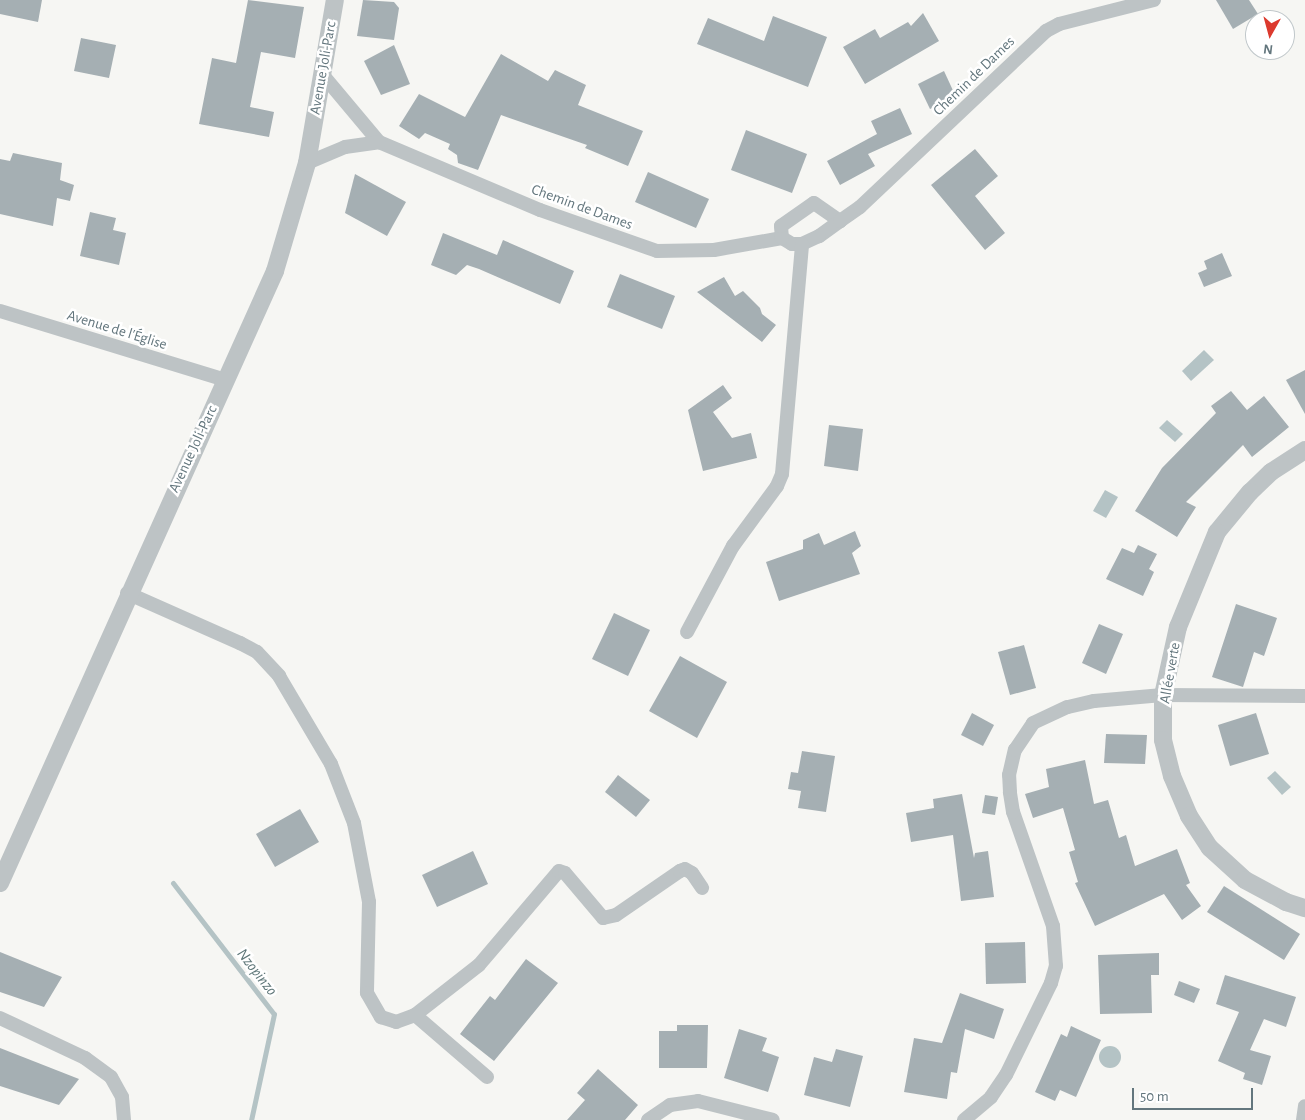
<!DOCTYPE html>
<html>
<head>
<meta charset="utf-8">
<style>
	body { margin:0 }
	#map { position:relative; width:1305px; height:1120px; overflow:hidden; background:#f6f6f3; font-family:"Alegreya Sans",sans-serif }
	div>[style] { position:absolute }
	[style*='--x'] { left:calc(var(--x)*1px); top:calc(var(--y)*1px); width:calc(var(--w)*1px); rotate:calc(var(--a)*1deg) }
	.water>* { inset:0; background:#b4c3c5 }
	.round { border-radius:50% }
	.stream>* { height:5px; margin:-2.5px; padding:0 2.5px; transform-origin:2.5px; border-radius:2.5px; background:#b4c3c5 }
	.building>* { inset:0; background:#a5afb3 }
	.minor>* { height:14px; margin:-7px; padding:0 7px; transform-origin:7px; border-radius:7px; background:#bdc3c5 }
	.tertiary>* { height:18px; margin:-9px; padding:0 9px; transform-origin:9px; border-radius:9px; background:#bdc3c5 }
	span { translate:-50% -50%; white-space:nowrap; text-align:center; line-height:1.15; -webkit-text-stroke:5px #fff; paint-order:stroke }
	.street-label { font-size:15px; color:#63767d }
	.water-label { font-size:16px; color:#5e7678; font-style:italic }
	.north { position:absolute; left:1245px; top:10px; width:50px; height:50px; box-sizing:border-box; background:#fff; border:1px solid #c1c8cb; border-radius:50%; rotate:187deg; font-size:14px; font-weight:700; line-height:20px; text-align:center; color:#63767d }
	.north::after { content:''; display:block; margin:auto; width:18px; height:22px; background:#dc3a2e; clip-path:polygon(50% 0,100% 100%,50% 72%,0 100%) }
	.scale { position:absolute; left:1132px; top:1088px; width:121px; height:22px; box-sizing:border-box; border:2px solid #63767d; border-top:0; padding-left:6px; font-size:15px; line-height:18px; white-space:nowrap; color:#63767d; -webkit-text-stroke:4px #fff; paint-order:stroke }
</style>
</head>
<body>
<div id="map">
	<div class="water">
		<i style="clip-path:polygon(1204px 350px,1214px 360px,1191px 381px,1182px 371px)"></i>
		<i style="clip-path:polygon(1167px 420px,1183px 434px,1175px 442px,1159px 428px)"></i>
		<i style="clip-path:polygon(1105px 490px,1118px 497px,1106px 518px,1093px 511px)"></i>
		<i style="clip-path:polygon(1275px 771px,1291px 787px,1282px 795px,1267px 778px)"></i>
		<i class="round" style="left:1099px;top:1046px;width:22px;height:22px"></i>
	</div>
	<div class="stream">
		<i style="--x:173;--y:883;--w:165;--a:52.4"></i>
		<i style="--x:274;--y:1014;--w:108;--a:102.2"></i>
	</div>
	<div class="building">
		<i style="clip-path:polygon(0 0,42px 0,38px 22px,0 14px)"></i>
		<i style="clip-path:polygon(248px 0,304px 7px,295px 58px,261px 52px,250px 107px,274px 112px,269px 137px,199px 124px,212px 58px,236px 63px)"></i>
		<i style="clip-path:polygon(363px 0,394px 2px,399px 8px,394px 40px,357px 36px)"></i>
		<i style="clip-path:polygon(1216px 0,1249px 0,1258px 14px,1233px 29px)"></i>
		<i style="clip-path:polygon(923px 13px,939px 41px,865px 84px,843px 47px,875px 29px,880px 38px,908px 22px,911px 26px)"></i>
		<i style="clip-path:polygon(773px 16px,827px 37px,808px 87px,697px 44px,708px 18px,764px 41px)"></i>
		<i style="clip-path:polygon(81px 38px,116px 45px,109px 78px,74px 71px)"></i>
		<i style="clip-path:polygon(394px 45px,410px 84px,381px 95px,364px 61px)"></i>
		<i style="clip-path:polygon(501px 54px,548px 81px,555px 70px,586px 85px,578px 105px,643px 131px,628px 166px,585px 148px,587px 145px,501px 115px,478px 170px,458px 163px,457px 155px,448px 149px,450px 144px,425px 133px,419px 139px,399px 126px,419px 94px,465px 117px)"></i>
		<i style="clip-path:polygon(944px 71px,956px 97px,930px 109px,918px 84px)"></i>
		<i style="clip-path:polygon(900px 108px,912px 134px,868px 154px,875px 166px,840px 185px,827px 161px,877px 134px,871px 121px)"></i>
		<i style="clip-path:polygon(746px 130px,807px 154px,792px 193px,731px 170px)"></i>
		<i style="clip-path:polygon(975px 149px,998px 176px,975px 196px,1005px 233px,985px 250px,931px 185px)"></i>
		<i style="clip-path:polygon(13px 153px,62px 163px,60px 180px,74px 185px,70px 201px,57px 198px,53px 226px,0 214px,0 159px,10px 161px)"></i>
		<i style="clip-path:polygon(648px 172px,709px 199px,696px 228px,635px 202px)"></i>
		<i style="clip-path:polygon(355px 174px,406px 202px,387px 236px,345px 213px)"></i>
		<i style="clip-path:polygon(90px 212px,116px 218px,113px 230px,126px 233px,119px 265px,80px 256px)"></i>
		<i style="clip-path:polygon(443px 233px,497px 255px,503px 240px,574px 271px,560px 304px,479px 269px,467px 265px,456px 275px,431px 265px)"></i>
		<i style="clip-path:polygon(1222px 253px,1232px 276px,1204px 287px,1198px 273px,1207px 269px,1204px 261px)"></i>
		<i style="clip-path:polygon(620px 274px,675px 296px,662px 329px,607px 307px)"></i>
		<i style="clip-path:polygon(724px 277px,735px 296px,743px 291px,760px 308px,762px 314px,776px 325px,762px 342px,697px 292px)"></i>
		<i style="clip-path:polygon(1305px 370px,1305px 414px,1286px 380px)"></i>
		<i style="clip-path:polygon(723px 385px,732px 398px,713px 412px,732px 438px,751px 433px,757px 458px,703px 471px,688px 410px)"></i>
		<i style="clip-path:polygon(1231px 391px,1247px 410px,1264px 396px,1289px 427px,1252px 457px,1243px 445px,1186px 502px,1196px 507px,1177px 537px,1135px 511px,1162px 468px,1216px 413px,1211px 406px)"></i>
		<i style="clip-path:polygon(829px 425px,863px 429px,858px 471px,824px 466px)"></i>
		<i style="clip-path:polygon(855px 531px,861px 546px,852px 553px,860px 574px,779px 601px,766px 562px,803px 549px,803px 540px,819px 533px,824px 545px)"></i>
		<i style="clip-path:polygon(1138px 545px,1157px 554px,1149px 569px,1154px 572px,1143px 596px,1106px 579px,1122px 548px,1134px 553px)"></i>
		<i style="clip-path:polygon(1236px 604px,1277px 618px,1264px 656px,1254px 652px,1243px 687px,1212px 677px)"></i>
		<i style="clip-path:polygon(614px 613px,650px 630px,628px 676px,592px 659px)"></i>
		<i style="clip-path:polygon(1099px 624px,1123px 634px,1106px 674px,1082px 663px)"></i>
		<i style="clip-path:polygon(1024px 645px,1036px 688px,1010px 695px,998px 652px)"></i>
		<i style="clip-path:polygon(680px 656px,727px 682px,697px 738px,649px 711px)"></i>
		<i style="clip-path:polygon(972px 713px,994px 725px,983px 746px,961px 735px)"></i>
		<i style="clip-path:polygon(1256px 713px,1269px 754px,1230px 766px,1218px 725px)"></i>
		<i style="clip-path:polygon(1106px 734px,1147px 735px,1145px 764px,1104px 763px)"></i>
		<i style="clip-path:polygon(802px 751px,835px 756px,826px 812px,798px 808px,801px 791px,788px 789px,791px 772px,798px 773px)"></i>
		<i style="clip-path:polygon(1085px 760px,1094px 804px,1108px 800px,1119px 838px,1126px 835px,1135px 866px,1177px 849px,1190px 883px,1186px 885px,1201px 906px,1182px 920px,1164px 894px,1095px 926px,1075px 883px,1078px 882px,1069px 852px,1075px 850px,1063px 808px,1033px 818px,1025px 794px,1049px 787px,1046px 769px)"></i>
		<i style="clip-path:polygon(618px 775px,650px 800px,636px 817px,605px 792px)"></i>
		<i style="clip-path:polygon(962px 794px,974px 858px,975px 853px,988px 851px,994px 897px,961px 901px,953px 835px,911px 842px,906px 813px,934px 808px,933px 799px)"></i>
		<i style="clip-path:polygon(985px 795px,998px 797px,995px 815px,982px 813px)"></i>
		<i style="clip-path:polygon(300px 809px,319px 842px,275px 867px,256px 834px)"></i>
		<i style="clip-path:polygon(473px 851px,488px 884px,437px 907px,422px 875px)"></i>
		<i style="clip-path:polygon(1224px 886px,1300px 934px,1284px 960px,1207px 912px)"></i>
		<i style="clip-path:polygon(1025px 942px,1026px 983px,986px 984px,985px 943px)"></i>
		<i style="clip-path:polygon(0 952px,62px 977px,44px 1007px,0 992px)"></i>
		<i style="clip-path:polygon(1159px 953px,1159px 975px,1151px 975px,1152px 1013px,1100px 1014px,1098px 955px)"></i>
		<i style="clip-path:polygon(526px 959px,558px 983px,494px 1061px,460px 1034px,490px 996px,495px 1000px)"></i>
		<i style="clip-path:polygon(1225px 975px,1296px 997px,1286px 1027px,1264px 1019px,1250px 1050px,1271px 1056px,1262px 1085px,1243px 1079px,1245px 1073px,1218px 1061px,1239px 1012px,1216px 1004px)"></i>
		<i style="clip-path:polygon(1179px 981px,1200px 989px,1194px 1003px,1174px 995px)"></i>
		<i style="clip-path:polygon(960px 993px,1004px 1009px,994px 1039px,965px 1029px,957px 1073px,951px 1072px,947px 1099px,904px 1092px,914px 1038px,942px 1043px)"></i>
		<i style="clip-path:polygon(677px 1025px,708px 1025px,707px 1068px,659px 1068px,659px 1031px,677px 1031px)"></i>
		<i style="clip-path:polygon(1071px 1026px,1101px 1040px,1076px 1097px,1060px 1090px,1055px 1101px,1035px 1092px,1061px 1034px,1067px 1037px)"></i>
		<i style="clip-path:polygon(739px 1029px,767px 1038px,762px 1051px,779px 1057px,768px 1092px,724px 1078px)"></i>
		<i style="clip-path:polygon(0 1048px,79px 1079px,59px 1105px,0 1086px)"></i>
		<i style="clip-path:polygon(836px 1049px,863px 1056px,850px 1107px,804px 1095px,814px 1057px,832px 1062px)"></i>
		<i style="clip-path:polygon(598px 1069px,638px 1105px,625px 1120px,567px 1120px,585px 1100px,577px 1093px)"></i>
	</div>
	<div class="minor">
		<i style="--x:322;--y:74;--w:89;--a:50"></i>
		<i style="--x:379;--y:142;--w:175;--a:22.9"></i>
		<i style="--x:540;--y:210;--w:124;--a:19.3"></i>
		<i style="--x:657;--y:251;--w:57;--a:-1"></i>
		<i style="--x:714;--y:250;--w:69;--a:-10"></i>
		<i style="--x:307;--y:163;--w:41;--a:-22.8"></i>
		<i style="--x:345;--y:147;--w:34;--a:-8"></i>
		<i style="--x:814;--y:203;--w:32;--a:35"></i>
		<i style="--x:840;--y:221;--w:26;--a:144"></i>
		<i style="--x:819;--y:236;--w:19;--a:155"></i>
		<i style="--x:802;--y:244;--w:10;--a:180"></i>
		<i style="--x:792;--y:244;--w:12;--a:-149"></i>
		<i style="--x:782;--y:238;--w:12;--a:-95"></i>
		<i style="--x:781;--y:226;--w:40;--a:-34.9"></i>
		<i style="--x:840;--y:221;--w:24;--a:-35"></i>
		<i style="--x:860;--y:207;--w:256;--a:-43.4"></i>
		<i style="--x:1046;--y:31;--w:15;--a:-28"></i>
		<i style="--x:1059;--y:24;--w:98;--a:-14.2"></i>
		<i style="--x:0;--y:311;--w:235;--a:17"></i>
		<i style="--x:127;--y:593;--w:124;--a:23.9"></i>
		<i style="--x:240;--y:643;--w:19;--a:28"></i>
		<i style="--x:257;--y:652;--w:33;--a:47"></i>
		<i style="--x:279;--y:676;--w:102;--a:59.4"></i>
		<i style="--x:331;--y:764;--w:63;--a:68.7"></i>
		<i style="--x:354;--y:823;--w:80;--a:79.2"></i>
		<i style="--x:369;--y:902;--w:91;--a:91.3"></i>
		<i style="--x:367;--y:993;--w:28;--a:60"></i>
		<i style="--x:381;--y:1017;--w:16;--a:18"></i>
		<i style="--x:396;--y:1022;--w:20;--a:-20"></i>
		<i style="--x:415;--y:1015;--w:81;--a:-38"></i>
		<i style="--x:479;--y:965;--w:123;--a:-49.6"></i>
		<i style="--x:559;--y:871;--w:6;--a:18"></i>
		<i style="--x:565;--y:873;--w:59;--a:49.8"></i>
		<i style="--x:603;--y:918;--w:13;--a:-13"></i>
		<i style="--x:616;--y:915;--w:78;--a:-34.5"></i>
		<i style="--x:680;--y:871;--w:5;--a:-22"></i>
		<i style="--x:685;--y:869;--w:8;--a:30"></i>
		<i style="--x:692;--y:873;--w:18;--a:56"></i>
		<i style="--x:687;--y:632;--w:98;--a:-61.9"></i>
		<i style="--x:733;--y:546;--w:74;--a:-53.7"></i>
		<i style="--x:777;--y:486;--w:13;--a:-67"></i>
		<i style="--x:782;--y:474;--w:231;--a:-85"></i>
		<i style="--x:415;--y:1015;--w:95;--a:40.7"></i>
		<i style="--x:0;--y:1018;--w:94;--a:25.2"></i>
		<i style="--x:85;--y:1058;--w:32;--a:36"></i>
		<i style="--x:111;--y:1077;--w:23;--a:61"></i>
		<i style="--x:122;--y:1097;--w:23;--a:85"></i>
		<i style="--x:648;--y:1120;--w:27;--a:-34"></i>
		<i style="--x:670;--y:1105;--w:28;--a:-8"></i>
		<i style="--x:698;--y:1101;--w:77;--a:14.2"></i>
		<i style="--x:964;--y:1120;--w:35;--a:-40"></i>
		<i style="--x:991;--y:1097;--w:27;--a:-56"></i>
		<i style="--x:1006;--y:1075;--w:102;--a:-63.9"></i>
		<i style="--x:1051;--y:983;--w:18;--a:-74"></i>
		<i style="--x:1056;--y:966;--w:40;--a:-94.3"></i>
		<i style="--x:1053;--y:926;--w:121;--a:-109.3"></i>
		<i style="--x:1013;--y:812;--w:20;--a:-99"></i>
		<i style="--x:1010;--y:792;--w:17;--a:-93"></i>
		<i style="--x:1009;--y:775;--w:26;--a:-77"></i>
		<i style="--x:1015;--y:750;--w:32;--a:-56"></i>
		<i style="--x:1033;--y:723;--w:38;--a:-25"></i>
		<i style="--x:1068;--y:707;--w:27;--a:-13"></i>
		<i style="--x:1094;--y:701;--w:69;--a:-5"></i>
		<i style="--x:1163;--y:695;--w:142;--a:0.4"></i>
		<i style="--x:1303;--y:1120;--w:14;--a:-82"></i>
	</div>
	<div class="tertiary">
		<i style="--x:1305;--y:450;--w:40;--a:147.1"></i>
		<i style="--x:1271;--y:472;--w:29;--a:136"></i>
		<i style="--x:1250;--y:492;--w:52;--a:129.5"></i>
		<i style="--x:1217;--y:532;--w:103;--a:112.3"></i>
		<i style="--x:1178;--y:627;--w:70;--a:102.4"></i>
		<i style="--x:1163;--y:695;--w:45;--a:90"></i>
		<i style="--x:1163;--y:740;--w:37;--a:76"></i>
		<i style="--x:1172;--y:776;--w:43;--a:67"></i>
		<i style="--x:1189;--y:816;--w:38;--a:57"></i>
		<i style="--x:1210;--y:848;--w:47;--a:42.4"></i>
		<i style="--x:1245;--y:880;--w:47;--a:28.2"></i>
		<i style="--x:1286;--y:902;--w:20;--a:18"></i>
		<i style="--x:0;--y:883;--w:671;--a:-65.8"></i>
		<i style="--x:275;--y:271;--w:113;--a:-73.5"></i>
		<i style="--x:307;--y:163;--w:165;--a:-80.3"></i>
	</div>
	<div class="street-label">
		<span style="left:323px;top:68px;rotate:-80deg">Avenue Joli-Parc</span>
		<span style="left:974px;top:76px;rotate:-44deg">Chemin de Dames</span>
		<span style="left:582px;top:207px;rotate:20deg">Chemin de Dames</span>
		<span style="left:117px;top:330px;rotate:17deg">Avenue de l'Église</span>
		<span style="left:193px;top:449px;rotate:-65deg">Avenue Joli-Parc</span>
		<span style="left:1170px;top:673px;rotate:-80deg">Allée verte</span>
	</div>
	<div class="water-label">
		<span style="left:257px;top:972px;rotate:52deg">Nzopinzo</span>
	</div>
	<div class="north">N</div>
	<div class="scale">50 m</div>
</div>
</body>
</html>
